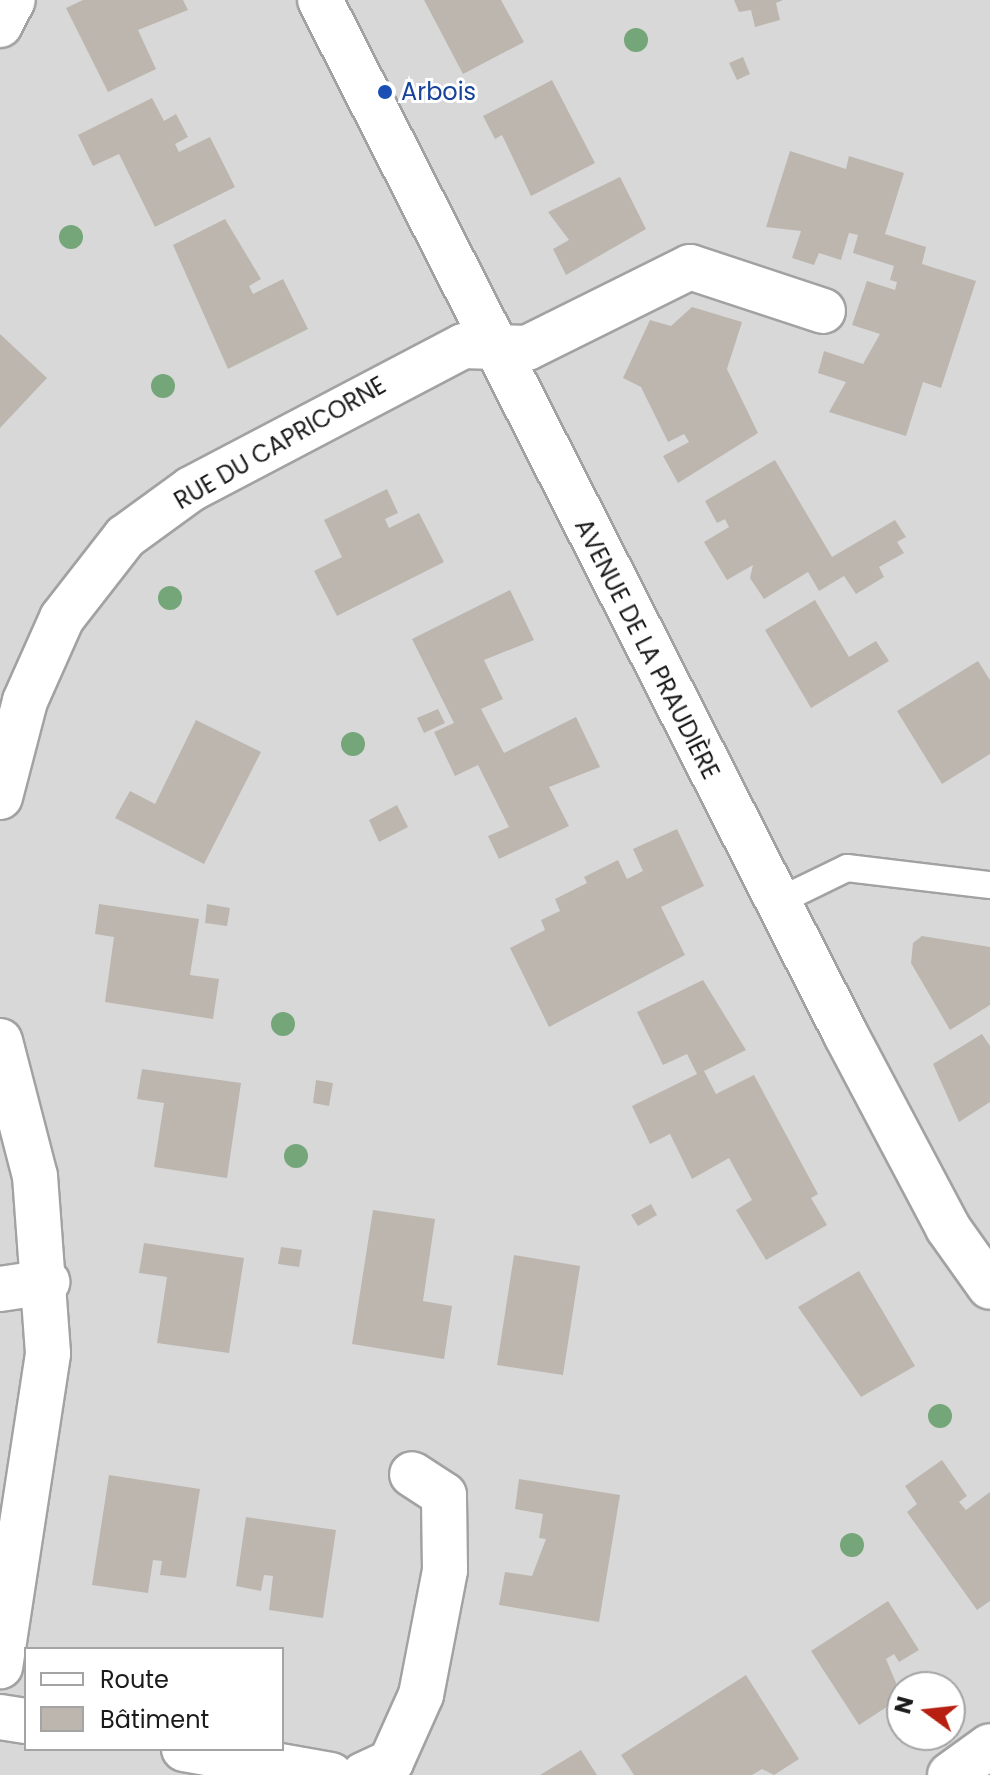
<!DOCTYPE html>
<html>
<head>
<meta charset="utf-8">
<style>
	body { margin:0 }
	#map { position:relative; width:990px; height:1775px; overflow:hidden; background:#ece9e2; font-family:Poppins,sans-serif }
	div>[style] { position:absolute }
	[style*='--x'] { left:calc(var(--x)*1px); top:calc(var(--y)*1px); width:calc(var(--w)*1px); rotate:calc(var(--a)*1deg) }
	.residential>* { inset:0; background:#d9d8d8 }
	.building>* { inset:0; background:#bcb6af }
	.roads { filter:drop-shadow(2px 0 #a2a2a2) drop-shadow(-2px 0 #a2a2a2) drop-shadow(0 2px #a2a2a2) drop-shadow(0 -2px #a2a2a2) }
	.service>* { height:26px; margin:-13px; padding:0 13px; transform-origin:13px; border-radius:13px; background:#fff }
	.minor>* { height:44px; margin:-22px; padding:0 22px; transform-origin:22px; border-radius:22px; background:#fff }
	.trees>* { width:24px; height:24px; margin:-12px; border-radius:50%; background:#75a679 }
	.dots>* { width:22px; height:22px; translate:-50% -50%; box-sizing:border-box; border:4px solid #fff; border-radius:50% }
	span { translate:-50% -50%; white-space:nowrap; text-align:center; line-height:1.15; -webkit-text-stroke:6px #fff; paint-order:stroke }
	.transit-label { font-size:24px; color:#164399 }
	.left { translate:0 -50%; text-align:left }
	.street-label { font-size:24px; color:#1b1b1b }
	.legend { position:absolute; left:24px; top:1647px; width:260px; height:104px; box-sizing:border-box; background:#fff; border:2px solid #a4a4a4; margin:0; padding:10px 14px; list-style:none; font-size:24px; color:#1b1b1b }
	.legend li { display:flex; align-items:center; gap:16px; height:40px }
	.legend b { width:40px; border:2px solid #a4a4a4 }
	.north { position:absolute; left:886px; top:1671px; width:80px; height:80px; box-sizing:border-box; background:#fff; border:2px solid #a4a4a4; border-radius:50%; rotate:285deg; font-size:22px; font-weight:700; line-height:32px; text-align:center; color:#1b1b1b }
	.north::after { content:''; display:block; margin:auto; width:28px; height:36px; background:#b71f10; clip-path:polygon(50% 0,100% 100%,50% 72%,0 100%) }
</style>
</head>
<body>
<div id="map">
	<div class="residential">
		<i style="clip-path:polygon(evenodd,0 0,990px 0,990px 1775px,0 1775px,0 0,26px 1649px,282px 1649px,282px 1749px,26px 1749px,26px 1649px,0 0,902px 1687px,950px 1687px,950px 1735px,902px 1735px,902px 1687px)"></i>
	</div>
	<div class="building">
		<i style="clip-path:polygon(83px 0,183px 0,188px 10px,138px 30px,156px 69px,108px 92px,66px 8px)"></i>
		<i style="clip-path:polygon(424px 0,501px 0,524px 42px,463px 74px)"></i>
		<i style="clip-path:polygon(734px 0,783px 0,776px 3px,780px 20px,755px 27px,751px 10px,739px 12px)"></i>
		<i style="clip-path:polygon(743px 57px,750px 74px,737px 80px,729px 63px)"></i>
		<i style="clip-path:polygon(552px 80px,595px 163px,531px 196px,502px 135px,495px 139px,483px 116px)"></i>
		<i style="clip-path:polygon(152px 98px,164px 121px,176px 114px,188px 137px,175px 144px,179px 152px,210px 137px,235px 187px,155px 227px,119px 154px,93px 166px,78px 135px)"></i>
		<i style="clip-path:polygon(790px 151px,846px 169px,849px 156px,904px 173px,885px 234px,926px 247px,922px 264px,976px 281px,941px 388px,923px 382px,906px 436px,829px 412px,846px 382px,818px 373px,824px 351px,863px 364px,880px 334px,852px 325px,867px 281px,895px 290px,897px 282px,890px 280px,894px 266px,853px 253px,858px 235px,849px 233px,841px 260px,819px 253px,814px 265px,792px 258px,801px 231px,766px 227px)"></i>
		<i style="clip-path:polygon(620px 177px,646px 229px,566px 275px,553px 249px,569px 240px,548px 212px)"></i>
		<i style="clip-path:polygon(225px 219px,261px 279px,249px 286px,253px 294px,283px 279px,308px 329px,228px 369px,173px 245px)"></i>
		<i style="clip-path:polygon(692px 307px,742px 322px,727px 369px,758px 433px,678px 483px,663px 456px,689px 442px,684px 434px,668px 442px,641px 387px,623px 378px,650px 320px,671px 326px)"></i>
		<i style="clip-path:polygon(0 334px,47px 378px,0 428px)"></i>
		<i style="clip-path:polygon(775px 460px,832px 557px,895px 520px,906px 537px,897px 542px,904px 553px,879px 567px,884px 577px,856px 594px,844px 576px,819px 591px,808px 572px,764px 599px,750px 578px,753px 565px,727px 580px,704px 542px,729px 527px,725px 519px,717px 523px,705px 501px)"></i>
		<i style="clip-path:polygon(387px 489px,398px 513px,385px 519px,389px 528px,419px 513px,444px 562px,337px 616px,314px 571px,342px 557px,324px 520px)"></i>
		<i style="clip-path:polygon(510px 590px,534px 640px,484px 660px,503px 699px,481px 709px,504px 753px,576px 717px,600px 767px,549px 787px,569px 826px,499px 859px,488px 836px,509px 827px,478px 765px,455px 776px,434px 732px,454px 723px,412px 639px)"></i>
		<i style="clip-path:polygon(815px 600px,849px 657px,876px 641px,889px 661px,811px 708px,765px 630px)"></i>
		<i style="clip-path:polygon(978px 661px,990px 680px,990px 754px,942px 784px,897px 711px)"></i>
		<i style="clip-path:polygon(438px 709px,445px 723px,424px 733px,417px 718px)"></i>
		<i style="clip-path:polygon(196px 720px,261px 752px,204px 864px,115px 818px,130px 791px,155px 804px)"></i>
		<i style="clip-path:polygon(397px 805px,408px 827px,379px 842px,369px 820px)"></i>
		<i style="clip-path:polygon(677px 829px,704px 886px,661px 907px,685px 955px,549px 1027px,510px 948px,545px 930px,541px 920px,560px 911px,555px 899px,587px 883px,584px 877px,618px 860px,627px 879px,643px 871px,633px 849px)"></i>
		<i style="clip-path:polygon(99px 904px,199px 919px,190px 975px,219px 979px,213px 1019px,105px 1002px,114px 937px,95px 934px)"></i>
		<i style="clip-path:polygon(207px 904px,230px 908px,227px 926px,205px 923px)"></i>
		<i style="clip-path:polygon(922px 936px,990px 947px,990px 1005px,950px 1030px,911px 963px,913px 943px)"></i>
		<i style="clip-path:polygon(703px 980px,746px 1050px,704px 1071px,716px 1094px,754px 1075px,818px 1194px,811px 1198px,827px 1225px,766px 1260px,736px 1210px,752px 1200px,729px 1158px,692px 1179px,670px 1134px,650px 1144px,632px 1106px,697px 1074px,687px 1054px,663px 1065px,637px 1012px)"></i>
		<i style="clip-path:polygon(982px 1034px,990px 1046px,990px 1102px,959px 1122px,933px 1064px)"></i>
		<i style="clip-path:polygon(142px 1069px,241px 1083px,227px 1178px,154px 1167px,164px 1103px,137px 1099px)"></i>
		<i style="clip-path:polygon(316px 1080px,333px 1083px,329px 1106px,313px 1103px)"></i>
		<i style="clip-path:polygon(651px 1204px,657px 1215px,638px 1226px,631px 1215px)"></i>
		<i style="clip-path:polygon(373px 1210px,435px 1219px,423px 1301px,452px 1306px,444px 1359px,352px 1344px)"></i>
		<i style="clip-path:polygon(144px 1243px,244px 1258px,229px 1353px,157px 1343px,167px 1277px,139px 1273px)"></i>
		<i style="clip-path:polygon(281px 1247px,302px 1250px,299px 1267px,278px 1264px)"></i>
		<i style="clip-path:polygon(514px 1255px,580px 1266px,563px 1375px,497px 1365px)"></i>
		<i style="clip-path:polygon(859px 1271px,915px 1366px,861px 1397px,798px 1307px)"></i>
		<i style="clip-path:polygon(942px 1460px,967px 1496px,959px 1502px,966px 1510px,990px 1492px,990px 1601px,977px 1610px,907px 1512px,917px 1504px,905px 1486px)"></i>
		<i style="clip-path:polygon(109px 1475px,200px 1489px,186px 1578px,160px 1575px,162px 1561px,153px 1560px,148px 1593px,92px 1585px)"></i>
		<i style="clip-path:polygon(519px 1479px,620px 1495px,599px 1622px,499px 1605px,505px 1572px,532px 1576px,546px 1539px,539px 1538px,543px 1514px,515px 1509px)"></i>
		<i style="clip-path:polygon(246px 1517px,336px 1530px,323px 1618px,269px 1610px,273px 1576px,264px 1575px,261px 1591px,236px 1586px)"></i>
		<i style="clip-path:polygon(888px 1601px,919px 1650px,899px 1662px,894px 1654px,886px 1659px,902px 1697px,859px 1725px,811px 1651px)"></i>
		<i style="clip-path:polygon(746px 1675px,799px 1759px,774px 1775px,762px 1769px,752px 1775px,634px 1775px,621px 1755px)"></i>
		<i style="clip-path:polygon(581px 1750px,597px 1775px,540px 1775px)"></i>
	</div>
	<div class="roads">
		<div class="service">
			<i style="--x:777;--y:902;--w:78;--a:-25.9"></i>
			<i style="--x:847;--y:868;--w:144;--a:6.8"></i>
		</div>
		<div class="minor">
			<i style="--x:320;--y:0;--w:1161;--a:63.06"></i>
			<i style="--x:846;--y:1035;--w:218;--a:62.1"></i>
			<i style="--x:948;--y:1228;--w:72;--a:54.6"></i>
			<i style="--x:0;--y:25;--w:28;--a:-63"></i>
			<i style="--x:0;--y:797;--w:99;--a:-75.4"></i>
			<i style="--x:25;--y:701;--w:91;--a:-66"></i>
			<i style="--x:62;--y:618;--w:103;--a:-52.1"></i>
			<i style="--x:125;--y:537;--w:82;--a:-36"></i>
			<i style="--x:191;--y:489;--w:307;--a:-27.7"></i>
			<i style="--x:463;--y:346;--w:64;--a:1.8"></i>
			<i style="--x:527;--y:348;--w:182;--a:-26.4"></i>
			<i style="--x:690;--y:267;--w:140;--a:18.3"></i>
			<i style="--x:0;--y:1041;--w:139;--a:75.5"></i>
			<i style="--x:35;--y:1176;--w:178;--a:85.8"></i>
			<i style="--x:48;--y:1354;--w:316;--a:98.7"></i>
			<i style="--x:0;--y:1289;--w:48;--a:-8.5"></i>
			<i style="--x:0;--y:1717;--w:26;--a:9"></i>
			<i style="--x:184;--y:1749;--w:149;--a:10"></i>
			<i style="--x:363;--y:1775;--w:31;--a:-25"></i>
			<i style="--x:391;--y:1762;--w:73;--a:-65.9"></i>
			<i style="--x:421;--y:1695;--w:127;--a:-79.1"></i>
			<i style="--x:445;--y:1570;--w:75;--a:-90.8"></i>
			<i style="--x:444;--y:1495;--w:38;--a:-147"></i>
			<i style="--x:950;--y:1775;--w:49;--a:-35.9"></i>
		</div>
	</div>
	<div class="trees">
		<i style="left:636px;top:40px"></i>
		<i style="left:71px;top:237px"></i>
		<i style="left:163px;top:386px"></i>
		<i style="left:170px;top:598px"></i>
		<i style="left:353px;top:744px"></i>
		<i style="left:283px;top:1024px"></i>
		<i style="left:296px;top:1156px"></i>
		<i style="left:940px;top:1416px"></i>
		<i style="left:852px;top:1545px"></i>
	</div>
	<div class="dots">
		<i style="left:385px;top:92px;background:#1a4fb4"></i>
	</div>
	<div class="transit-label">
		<span class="left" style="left:401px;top:92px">Arbois</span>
	</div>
	<div class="street-label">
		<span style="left:280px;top:443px;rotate:-30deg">RUE DU CAPRICORNE</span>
		<span style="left:647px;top:649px;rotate:63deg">AVENUE DE LA PRAUDIÈRE</span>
	</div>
	<ul class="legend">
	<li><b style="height:10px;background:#fff"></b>Route</li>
	<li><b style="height:22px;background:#bcb6af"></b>Bâtiment</li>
	</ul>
	<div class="north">N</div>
</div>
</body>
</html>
